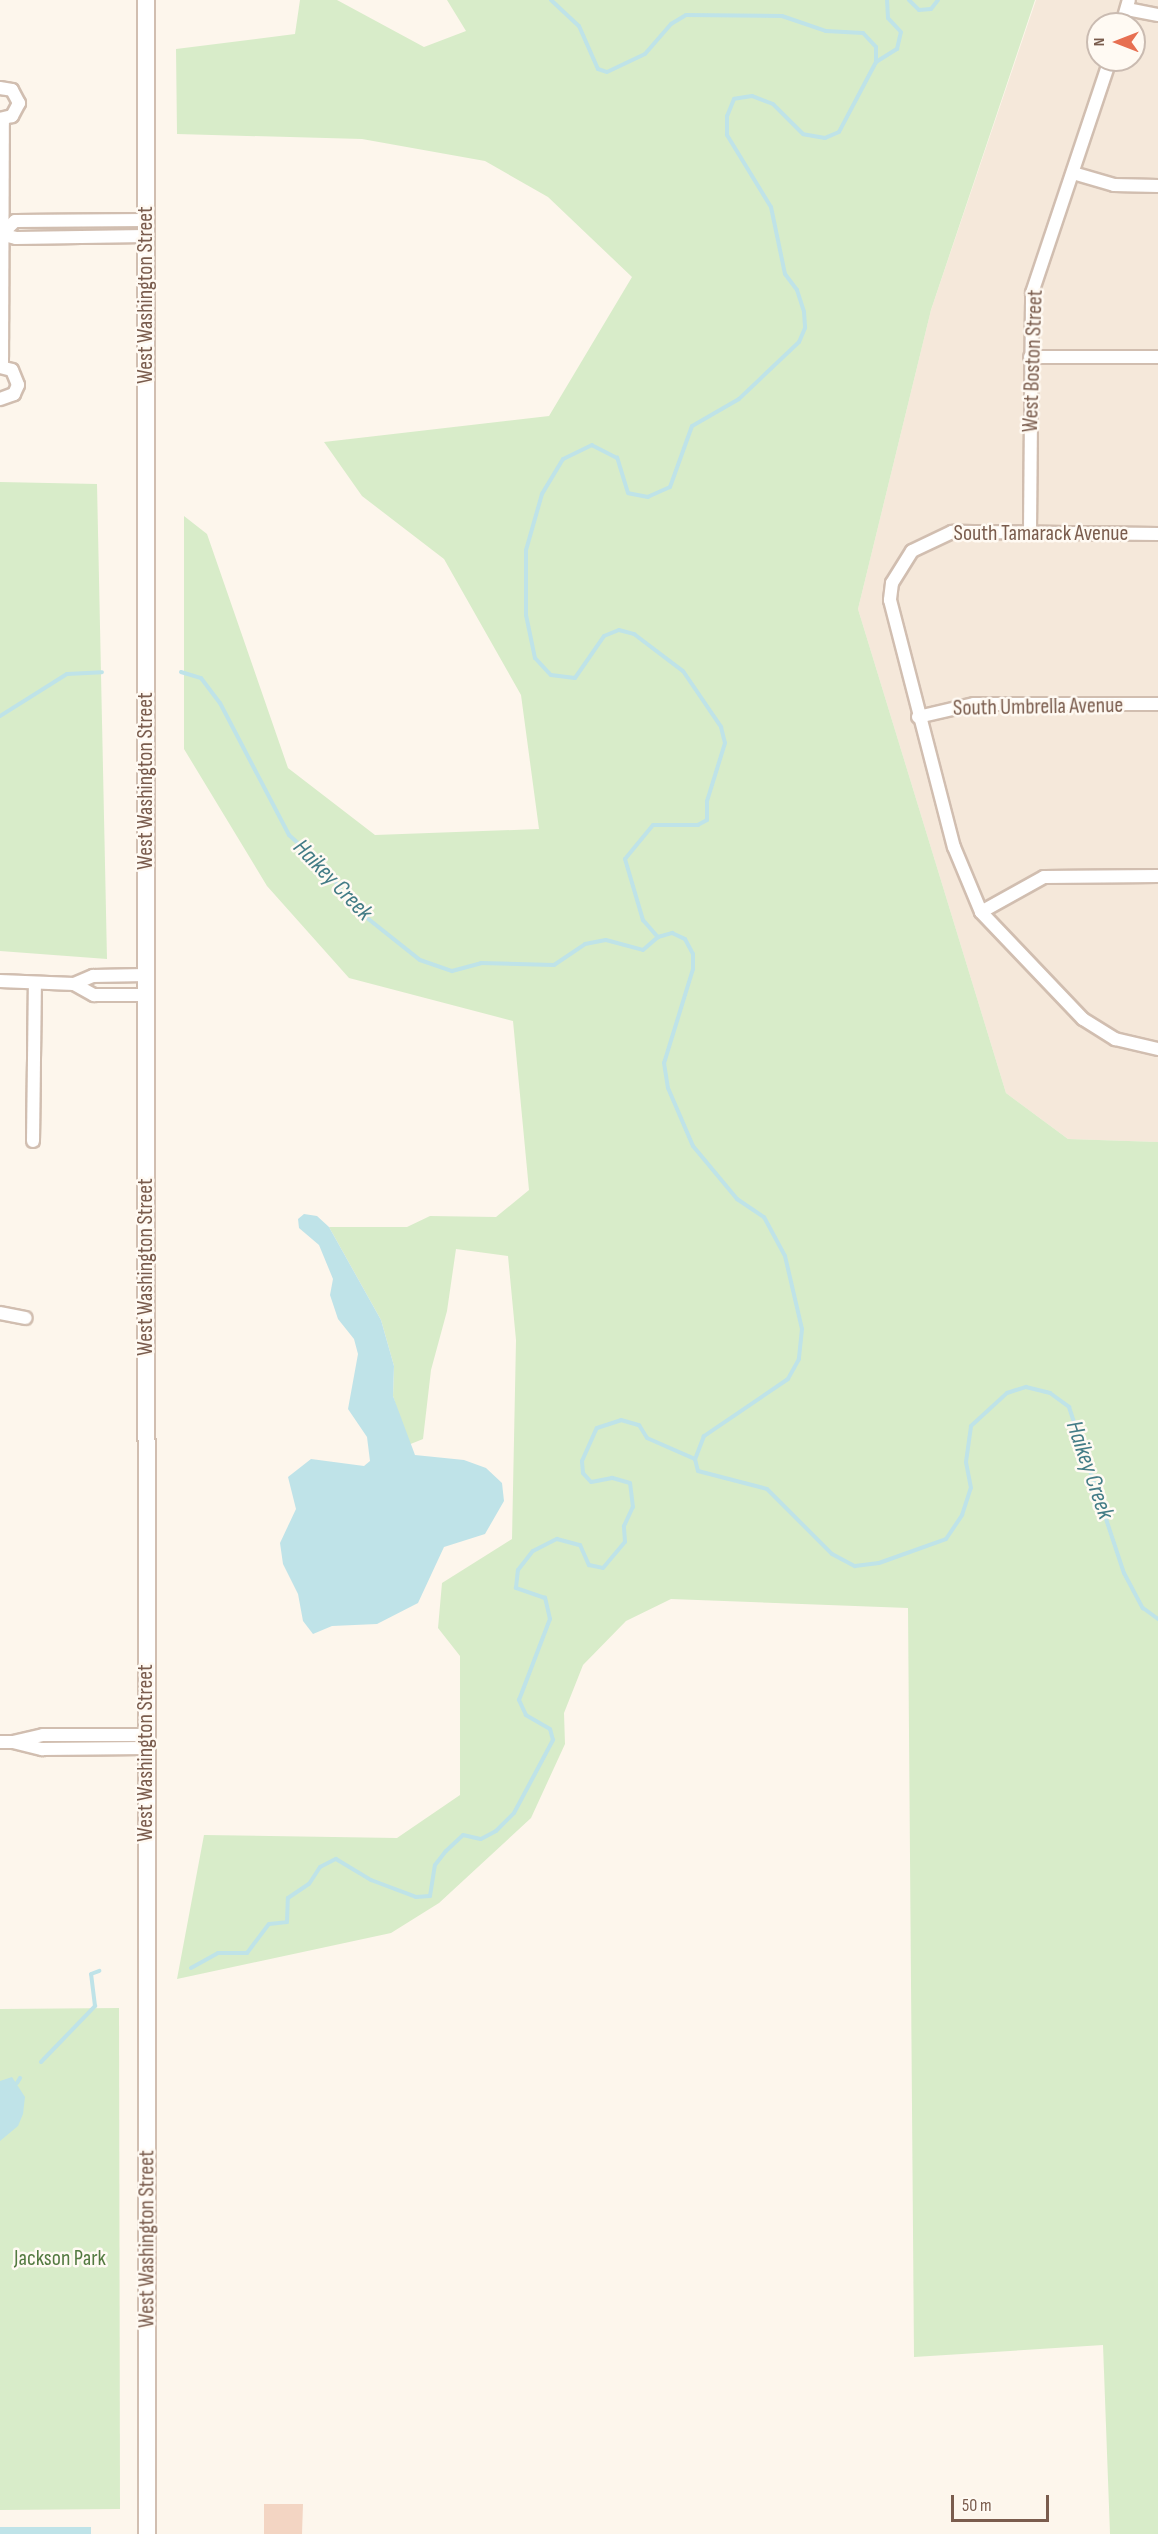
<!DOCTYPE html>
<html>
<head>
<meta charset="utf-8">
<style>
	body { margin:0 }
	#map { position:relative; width:1158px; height:2534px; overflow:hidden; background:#fdf6ec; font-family:"Sofia Sans Condensed",sans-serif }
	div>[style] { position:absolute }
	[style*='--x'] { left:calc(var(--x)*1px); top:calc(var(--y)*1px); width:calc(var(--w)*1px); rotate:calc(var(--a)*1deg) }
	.residential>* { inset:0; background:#f5e8da }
	.green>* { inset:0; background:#d8ecc9 }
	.water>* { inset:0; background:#bfe3e8 }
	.stream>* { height:4px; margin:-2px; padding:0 2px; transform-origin:2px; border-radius:2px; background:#bfe3e8 }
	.building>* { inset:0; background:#f3d5c3 }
	.roads { filter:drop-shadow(2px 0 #d1beb0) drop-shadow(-2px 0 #d1beb0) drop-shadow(0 2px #d1beb0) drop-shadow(0 -2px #d1beb0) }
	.minor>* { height:12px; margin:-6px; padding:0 6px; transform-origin:6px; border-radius:6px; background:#fff }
	.secondary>* { height:16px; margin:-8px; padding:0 8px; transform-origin:8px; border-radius:8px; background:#fff }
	span { translate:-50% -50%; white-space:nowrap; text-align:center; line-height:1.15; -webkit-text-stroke:5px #fffaf3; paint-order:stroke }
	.street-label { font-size:22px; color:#7a5c4d }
	.park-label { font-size:22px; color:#537a41 }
	.water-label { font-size:24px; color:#437c86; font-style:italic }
	.north { position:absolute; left:1086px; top:12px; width:60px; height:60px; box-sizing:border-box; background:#fffaf3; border:2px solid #cabbb1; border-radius:50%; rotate:270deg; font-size:16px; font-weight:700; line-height:24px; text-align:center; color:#7a5c4d }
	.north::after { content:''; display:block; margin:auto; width:21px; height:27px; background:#e76f51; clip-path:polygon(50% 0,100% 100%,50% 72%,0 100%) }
	.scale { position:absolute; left:951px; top:2495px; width:98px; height:27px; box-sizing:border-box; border:3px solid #7a5c4d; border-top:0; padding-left:8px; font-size:18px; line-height:21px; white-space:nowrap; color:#7a5c4d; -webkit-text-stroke:4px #fffaf3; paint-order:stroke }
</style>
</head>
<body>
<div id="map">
	<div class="residential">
		<i style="clip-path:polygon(evenodd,1036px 0,1158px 0,1158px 1142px,1068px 1139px,1006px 1093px,858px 609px,931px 310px,1036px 0,1098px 24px,1134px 24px,1134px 60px,1098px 60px,1098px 24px)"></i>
	</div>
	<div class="green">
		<i style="clip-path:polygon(300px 0,337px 0,424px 47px,466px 31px,447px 0,1035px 0,931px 310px,858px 609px,1006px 1093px,1068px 1139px,1158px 1142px,1158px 2534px,1110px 2534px,1103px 2345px,914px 2357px,908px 1608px,671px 1599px,626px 1621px,583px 1665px,564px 1713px,565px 1744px,531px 1818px,439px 1903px,391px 1933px,177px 1979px,204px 1835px,397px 1838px,460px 1795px,460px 1656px,438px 1628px,442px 1583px,512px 1539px,516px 1340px,508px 1256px,456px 1249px,447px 1311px,431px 1370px,423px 1439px,408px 1445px,393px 1396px,394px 1366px,381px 1320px,329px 1227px,407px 1227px,430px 1216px,496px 1217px,529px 1190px,513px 1021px,349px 978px,267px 886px,184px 749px,184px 516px,207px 534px,288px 768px,375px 835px,539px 829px,521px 695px,444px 559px,362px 496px,324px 442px,549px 416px,632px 277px,548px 197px,485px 161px,362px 139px,177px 134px,176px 49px,295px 34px)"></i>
		<i style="clip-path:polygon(0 482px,97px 484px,107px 959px,0 951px)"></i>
		<i style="clip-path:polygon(119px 2008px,120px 2509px,0 2510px,0 2009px)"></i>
	</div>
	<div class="water">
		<i style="clip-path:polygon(304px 1214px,317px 1216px,329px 1227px,381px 1320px,394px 1366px,393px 1396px,415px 1455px,464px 1460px,486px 1468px,502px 1483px,504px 1501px,485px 1534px,444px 1547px,418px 1603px,377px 1624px,332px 1626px,313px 1634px,303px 1621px,298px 1594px,283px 1564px,280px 1543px,296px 1509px,288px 1477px,311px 1459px,364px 1466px,370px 1461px,367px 1437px,348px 1409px,358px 1354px,354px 1339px,338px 1319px,330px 1295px,333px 1279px,319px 1245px,299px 1228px,298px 1219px)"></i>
		<i style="clip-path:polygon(12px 2077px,25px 2097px,23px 2114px,18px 2126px,0 2141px,0 2081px)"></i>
		<i style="clip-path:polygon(0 2527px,91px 2527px,91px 2534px,0 2534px)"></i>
	</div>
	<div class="stream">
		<i style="--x:551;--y:0;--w:38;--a:43"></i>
		<i style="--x:579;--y:26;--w:47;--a:66.2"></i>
		<i style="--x:598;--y:69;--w:9;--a:18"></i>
		<i style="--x:607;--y:72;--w:42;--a:-25.3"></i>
		<i style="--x:645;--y:54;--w:40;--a:-49"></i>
		<i style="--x:671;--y:24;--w:17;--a:-31"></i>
		<i style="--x:686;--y:15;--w:96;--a:0.6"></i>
		<i style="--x:782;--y:16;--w:46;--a:18.8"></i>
		<i style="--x:826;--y:31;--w:37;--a:3"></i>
		<i style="--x:863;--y:33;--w:19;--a:47"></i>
		<i style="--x:876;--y:47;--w:15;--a:90"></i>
		<i style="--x:876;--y:62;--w:79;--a:117.9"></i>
		<i style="--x:839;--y:132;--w:15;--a:157"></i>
		<i style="--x:825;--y:138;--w:22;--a:-170"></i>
		<i style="--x:803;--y:134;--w:42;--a:-135"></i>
		<i style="--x:773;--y:104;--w:22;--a:-159"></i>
		<i style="--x:752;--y:96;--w:18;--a:171"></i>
		<i style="--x:734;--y:99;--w:18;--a:112"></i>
		<i style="--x:727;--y:116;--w:19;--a:90"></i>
		<i style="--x:727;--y:135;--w:84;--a:58.6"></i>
		<i style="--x:771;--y:207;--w:68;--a:78.2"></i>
		<i style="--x:785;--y:274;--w:20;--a:53"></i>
		<i style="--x:797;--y:290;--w:23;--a:72"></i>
		<i style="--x:804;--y:312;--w:16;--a:86"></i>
		<i style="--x:805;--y:328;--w:15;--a:113"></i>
		<i style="--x:799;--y:342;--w:83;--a:136.5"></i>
		<i style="--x:739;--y:399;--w:54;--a:150.1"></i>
		<i style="--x:692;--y:426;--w:65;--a:109.8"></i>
		<i style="--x:670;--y:487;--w:24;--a:156"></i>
		<i style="--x:648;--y:497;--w:20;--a:-169"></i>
		<i style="--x:628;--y:493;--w:37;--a:-107"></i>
		<i style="--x:617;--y:458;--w:28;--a:-153"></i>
		<i style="--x:592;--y:445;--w:32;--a:154"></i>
		<i style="--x:563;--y:459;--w:41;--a:121"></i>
		<i style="--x:542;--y:494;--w:58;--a:105.9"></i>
		<i style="--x:526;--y:550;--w:65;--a:90"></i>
		<i style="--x:526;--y:615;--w:44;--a:78.2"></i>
		<i style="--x:535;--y:658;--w:23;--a:47"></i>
		<i style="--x:551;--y:675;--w:24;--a:7"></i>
		<i style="--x:575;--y:678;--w:51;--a:-55.4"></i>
		<i style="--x:604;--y:636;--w:16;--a:-22"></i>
		<i style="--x:619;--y:630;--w:16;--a:15"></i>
		<i style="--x:634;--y:634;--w:61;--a:37.1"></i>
		<i style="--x:683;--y:671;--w:68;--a:55.8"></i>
		<i style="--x:721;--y:727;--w:16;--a:76"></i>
		<i style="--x:725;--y:743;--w:61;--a:107.2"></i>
		<i style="--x:707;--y:801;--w:19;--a:90"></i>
		<i style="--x:707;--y:820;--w:10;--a:151"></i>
		<i style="--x:698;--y:825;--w:45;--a:180"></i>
		<i style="--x:653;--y:825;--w:44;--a:129.5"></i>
		<i style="--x:625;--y:859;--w:64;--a:73.6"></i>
		<i style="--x:643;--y:920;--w:23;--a:49"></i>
		<i style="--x:909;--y:0;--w:14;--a:45"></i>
		<i style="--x:919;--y:10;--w:12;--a:-5"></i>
		<i style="--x:931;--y:9;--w:11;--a:-52"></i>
		<i style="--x:876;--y:62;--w:25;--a:-32"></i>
		<i style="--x:897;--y:49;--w:17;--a:-77"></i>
		<i style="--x:901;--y:32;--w:19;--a:-133"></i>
		<i style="--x:888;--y:18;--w:18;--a:-93"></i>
		<i style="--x:181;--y:672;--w:21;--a:17"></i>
		<i style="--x:201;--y:678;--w:31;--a:53"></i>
		<i style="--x:220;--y:703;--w:149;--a:62.4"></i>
		<i style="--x:289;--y:835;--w:55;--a:42.1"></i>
		<i style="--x:330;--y:872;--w:34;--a:60"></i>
		<i style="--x:347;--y:902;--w:93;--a:38.5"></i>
		<i style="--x:420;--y:960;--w:34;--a:19"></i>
		<i style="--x:452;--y:971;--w:30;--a:-15"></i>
		<i style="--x:481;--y:963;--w:73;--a:1.6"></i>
		<i style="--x:554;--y:965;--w:37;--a:-34"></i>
		<i style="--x:585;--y:944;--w:21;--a:-11"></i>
		<i style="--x:606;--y:940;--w:38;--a:15"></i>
		<i style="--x:643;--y:950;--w:20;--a:-41"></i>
		<i style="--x:658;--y:937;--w:15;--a:-16"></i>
		<i style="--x:672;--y:933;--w:14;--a:25"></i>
		<i style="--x:685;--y:939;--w:17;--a:62"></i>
		<i style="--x:693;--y:954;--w:15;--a:90"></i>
		<i style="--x:693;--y:969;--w:98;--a:107.1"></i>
		<i style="--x:664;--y:1063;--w:25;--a:81"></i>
		<i style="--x:668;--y:1088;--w:63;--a:66.7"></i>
		<i style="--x:693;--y:1146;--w:69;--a:50.3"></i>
		<i style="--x:737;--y:1199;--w:32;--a:34"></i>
		<i style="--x:764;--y:1217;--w:44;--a:61.7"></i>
		<i style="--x:785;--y:1256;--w:75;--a:76.9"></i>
		<i style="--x:802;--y:1329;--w:30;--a:96"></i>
		<i style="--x:799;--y:1359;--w:23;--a:119"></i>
		<i style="--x:788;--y:1379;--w:102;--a:145.8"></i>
		<i style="--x:704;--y:1436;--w:25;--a:111"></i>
		<i style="--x:695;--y:1459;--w:12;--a:76"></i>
		<i style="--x:698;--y:1471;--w:71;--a:14.6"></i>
		<i style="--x:767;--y:1489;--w:92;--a:45"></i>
		<i style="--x:832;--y:1554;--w:26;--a:28"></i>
		<i style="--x:855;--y:1566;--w:24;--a:-7"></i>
		<i style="--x:879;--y:1563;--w:71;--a:-19.7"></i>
		<i style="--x:946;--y:1539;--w:29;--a:-56"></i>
		<i style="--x:962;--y:1515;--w:28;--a:-72"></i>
		<i style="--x:971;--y:1488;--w:26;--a:-101"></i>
		<i style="--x:966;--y:1462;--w:36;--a:-82"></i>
		<i style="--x:971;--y:1426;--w:49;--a:-42.5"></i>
		<i style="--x:1007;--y:1393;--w:20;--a:-18"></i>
		<i style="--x:1026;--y:1387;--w:25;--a:14"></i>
		<i style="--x:1050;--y:1393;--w:24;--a:36"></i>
		<i style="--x:1069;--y:1407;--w:175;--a:71.7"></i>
		<i style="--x:1124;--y:1573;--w:40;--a:62"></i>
		<i style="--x:1143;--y:1608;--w:19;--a:36"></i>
		<i style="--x:0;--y:716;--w:79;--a:-32.1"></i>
		<i style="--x:67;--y:674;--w:35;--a:-3"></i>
		<i style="--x:191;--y:1968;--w:31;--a:-29"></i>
		<i style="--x:218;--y:1953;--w:29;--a:0"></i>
		<i style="--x:247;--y:1953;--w:36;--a:-53"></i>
		<i style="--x:269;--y:1924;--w:18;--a:-6"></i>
		<i style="--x:287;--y:1922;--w:24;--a:-88"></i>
		<i style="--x:288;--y:1898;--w:25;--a:-34"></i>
		<i style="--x:309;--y:1884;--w:20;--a:-57"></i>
		<i style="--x:320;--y:1867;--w:18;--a:-27"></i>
		<i style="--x:336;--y:1859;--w:41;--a:31"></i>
		<i style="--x:371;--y:1880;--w:48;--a:20.7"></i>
		<i style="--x:416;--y:1897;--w:14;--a:-4"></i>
		<i style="--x:430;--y:1896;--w:31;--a:-81"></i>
		<i style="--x:435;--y:1865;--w:18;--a:-52"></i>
		<i style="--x:446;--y:1851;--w:23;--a:-43"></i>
		<i style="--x:463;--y:1835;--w:18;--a:13"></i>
		<i style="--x:481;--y:1839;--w:17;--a:-28"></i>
		<i style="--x:496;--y:1831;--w:25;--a:-45"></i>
		<i style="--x:514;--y:1813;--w:83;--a:-61.9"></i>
		<i style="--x:553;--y:1740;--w:11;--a:-105"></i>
		<i style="--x:550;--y:1729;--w:28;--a:-150"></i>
		<i style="--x:526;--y:1715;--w:17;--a:-115"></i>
		<i style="--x:519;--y:1700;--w:87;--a:-69.1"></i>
		<i style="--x:550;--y:1619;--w:22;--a:-103"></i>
		<i style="--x:545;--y:1598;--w:31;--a:-161"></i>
		<i style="--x:516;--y:1588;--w:18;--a:-84"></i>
		<i style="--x:518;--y:1570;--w:24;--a:-52"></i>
		<i style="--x:533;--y:1551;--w:27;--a:-27"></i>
		<i style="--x:557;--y:1539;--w:24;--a:15"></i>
		<i style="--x:580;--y:1545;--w:22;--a:66"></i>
		<i style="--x:589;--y:1565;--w:14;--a:12"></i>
		<i style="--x:603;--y:1568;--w:34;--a:-50"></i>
		<i style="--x:625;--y:1542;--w:16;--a:-94"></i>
		<i style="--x:624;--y:1526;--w:21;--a:-65"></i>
		<i style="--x:633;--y:1507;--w:24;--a:-97"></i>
		<i style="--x:630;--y:1483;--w:19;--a:-164"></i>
		<i style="--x:612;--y:1478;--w:21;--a:169"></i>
		<i style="--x:591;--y:1482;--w:12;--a:-132"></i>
		<i style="--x:583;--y:1473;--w:12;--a:-95"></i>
		<i style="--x:582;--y:1461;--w:36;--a:-66"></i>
		<i style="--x:597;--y:1428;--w:25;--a:-18"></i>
		<i style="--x:621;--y:1420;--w:19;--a:16"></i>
		<i style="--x:639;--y:1425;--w:15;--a:58"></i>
		<i style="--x:647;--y:1438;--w:52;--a:23.6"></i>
		<i style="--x:41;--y:2062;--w:78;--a:-46"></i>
		<i style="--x:95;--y:2006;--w:32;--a:-97"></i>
		<i style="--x:91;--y:1974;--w:9;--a:-21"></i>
		<i style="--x:17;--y:2083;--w:6;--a:-59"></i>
	</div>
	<div class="building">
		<i style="clip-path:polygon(264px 2504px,303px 2504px,302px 2534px,264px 2534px)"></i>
	</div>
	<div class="roads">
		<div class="minor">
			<i style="--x:1127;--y:9;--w:32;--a:11"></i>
			<i style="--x:1122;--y:24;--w:25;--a:-74"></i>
			<i style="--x:0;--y:88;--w:12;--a:9"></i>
			<i style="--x:12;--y:90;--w:15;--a:62"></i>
			<i style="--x:19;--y:103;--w:15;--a:118"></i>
			<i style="--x:12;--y:116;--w:12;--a:166"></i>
			<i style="--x:1073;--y:173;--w:43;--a:16.3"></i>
			<i style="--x:1114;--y:185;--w:44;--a:1.3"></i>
			<i style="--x:3;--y:233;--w:17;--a:-45"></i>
			<i style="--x:15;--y:221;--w:131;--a:-0.4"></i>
			<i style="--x:0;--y:234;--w:16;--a:14"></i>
			<i style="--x:16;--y:238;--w:130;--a:-0.9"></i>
			<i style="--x:1030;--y:357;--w:128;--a:0"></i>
			<i style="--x:0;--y:367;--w:12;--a:14"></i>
			<i style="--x:12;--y:370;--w:16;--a:68"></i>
			<i style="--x:18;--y:385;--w:10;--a:114"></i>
			<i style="--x:14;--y:394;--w:15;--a:160"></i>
			<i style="--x:2;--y:367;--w:247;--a:-89.8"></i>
			<i style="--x:1030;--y:530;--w:237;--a:-89.5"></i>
			<i style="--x:1032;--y:293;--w:246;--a:-71.5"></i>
			<i style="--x:1158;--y:534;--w:206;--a:-179.4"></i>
			<i style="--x:952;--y:532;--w:44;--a:154.6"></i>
			<i style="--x:912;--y:551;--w:38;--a:122"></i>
			<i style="--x:892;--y:583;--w:17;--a:97"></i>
			<i style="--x:890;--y:600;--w:255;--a:75.5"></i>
			<i style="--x:954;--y:847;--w:70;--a:67.4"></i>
			<i style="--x:981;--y:912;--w:148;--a:46.4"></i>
			<i style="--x:1083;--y:1019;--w:38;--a:32"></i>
			<i style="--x:1115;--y:1039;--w:44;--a:13.1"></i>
			<i style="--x:918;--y:717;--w:57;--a:-13.1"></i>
			<i style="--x:974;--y:704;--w:184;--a:0"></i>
			<i style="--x:981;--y:912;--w:72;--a:-29.1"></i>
			<i style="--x:1044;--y:877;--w:114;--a:-0.5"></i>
			<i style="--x:0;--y:981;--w:74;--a:2.3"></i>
			<i style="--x:74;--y:984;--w:21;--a:-23"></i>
			<i style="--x:93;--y:976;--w:53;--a:-1.1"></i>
			<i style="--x:74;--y:984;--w:23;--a:29"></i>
			<i style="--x:94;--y:995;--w:52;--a:0"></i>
			<i style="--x:33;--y:1141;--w:157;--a:-89.3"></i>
			<i style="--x:0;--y:1313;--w:26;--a:11"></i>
			<i style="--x:146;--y:1735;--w:103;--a:180"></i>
			<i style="--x:43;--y:1735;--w:31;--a:167"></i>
			<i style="--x:13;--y:1742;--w:30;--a:14"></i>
			<i style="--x:42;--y:1749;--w:104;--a:-0.6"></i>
			<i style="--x:0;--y:1742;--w:13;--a:0"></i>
		</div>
		<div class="secondary">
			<i style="--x:146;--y:0;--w:2534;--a:89.98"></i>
		</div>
	</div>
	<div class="street-label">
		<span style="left:146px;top:295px;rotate:-90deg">West Washington Street</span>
		<span style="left:1033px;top:361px;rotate:-88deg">West Boston Street</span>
		<span style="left:1041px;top:534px">South Tamarack Avenue</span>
		<span style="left:1038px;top:707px;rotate:-1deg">South Umbrella Avenue</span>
		<span style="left:146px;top:781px;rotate:-90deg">West Washington Street</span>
		<span style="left:146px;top:1267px;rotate:-90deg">West Washington Street</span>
		<span style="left:146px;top:1753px;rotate:-90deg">West Washington Street</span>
		<span style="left:147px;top:2239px;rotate:-90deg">West Washington Street</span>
	</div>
	<div class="park-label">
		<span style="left:60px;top:2259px">Jackson Park</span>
	</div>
	<div class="water-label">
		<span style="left:333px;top:880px;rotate:46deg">Haikey Creek</span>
		<span style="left:1090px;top:1470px;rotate:71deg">Haikey Creek</span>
	</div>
	<div class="north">N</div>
	<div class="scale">50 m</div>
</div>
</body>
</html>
